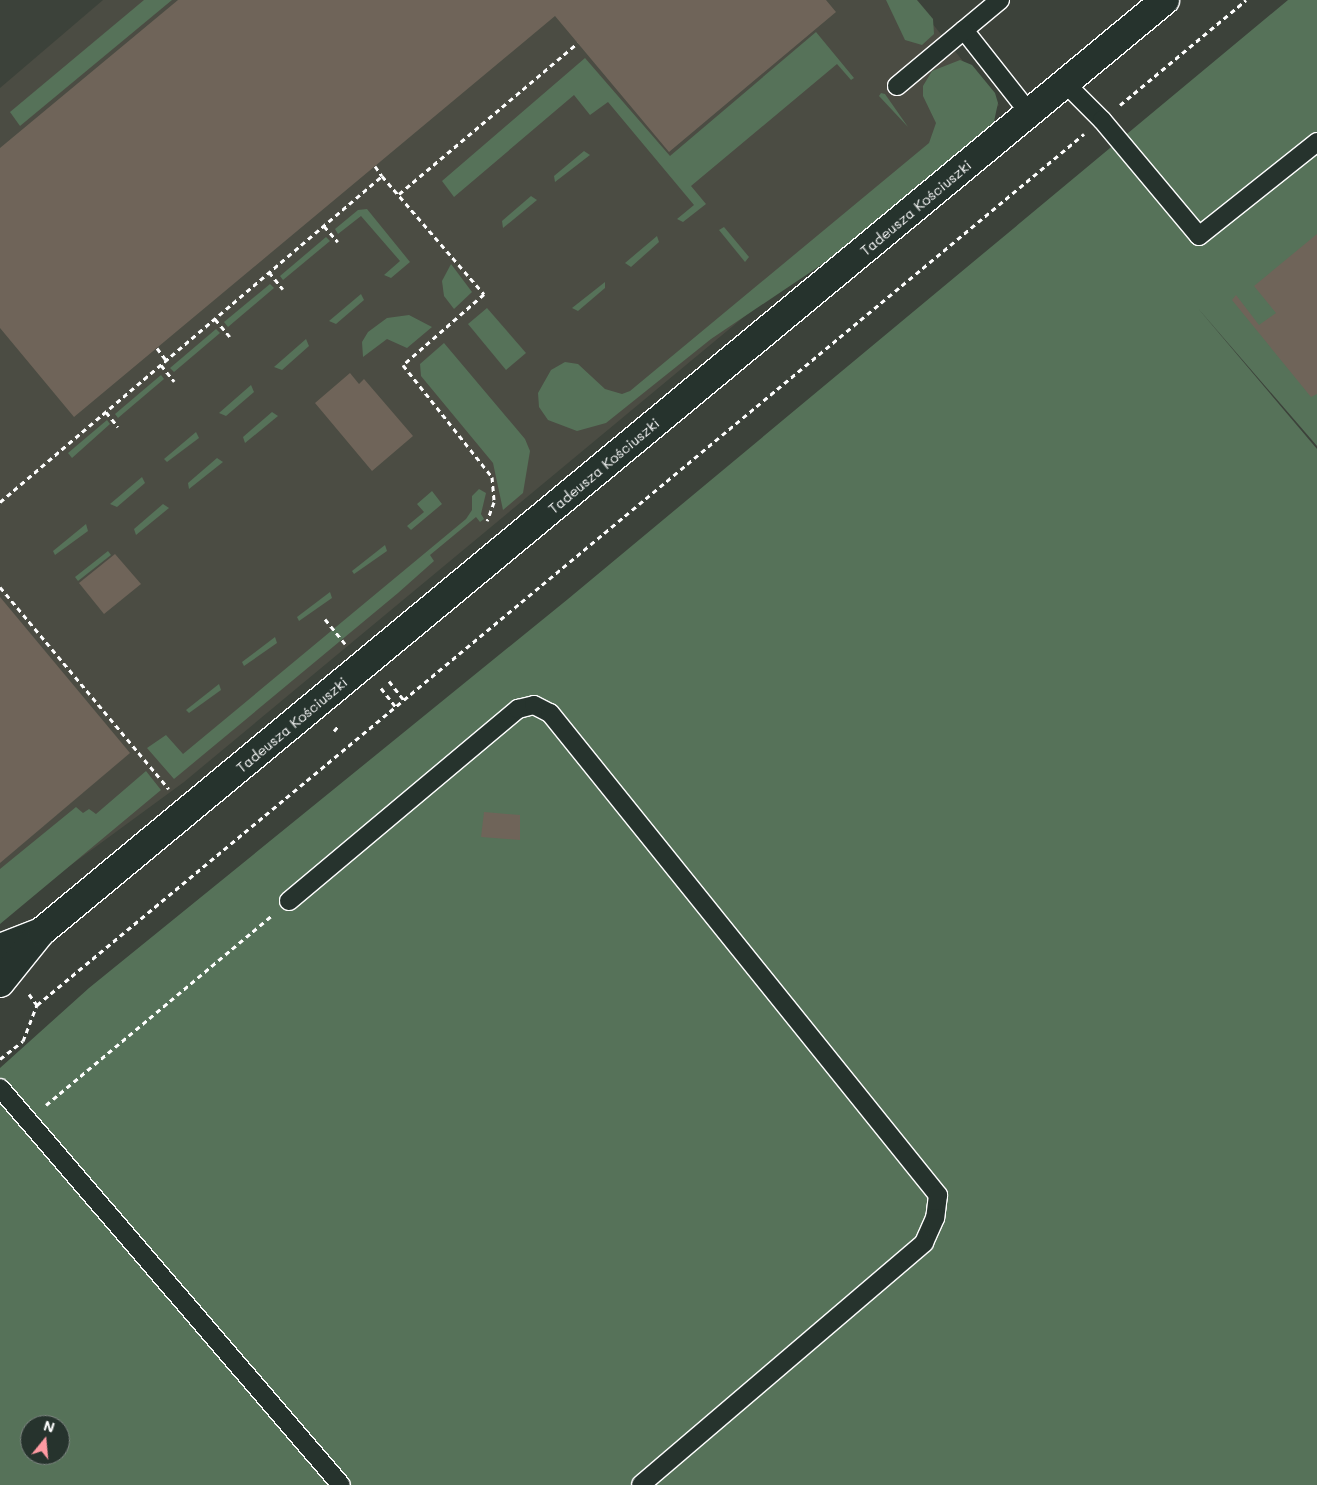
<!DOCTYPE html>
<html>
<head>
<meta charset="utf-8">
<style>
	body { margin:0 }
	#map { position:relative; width:1317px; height:1485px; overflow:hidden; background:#3c423a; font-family:Mali,sans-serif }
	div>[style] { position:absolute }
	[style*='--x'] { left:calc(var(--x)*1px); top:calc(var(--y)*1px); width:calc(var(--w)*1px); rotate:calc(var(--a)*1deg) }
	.built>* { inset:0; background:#4b4c43 }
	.green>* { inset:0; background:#567259 }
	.building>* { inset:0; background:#6f6459 }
	.path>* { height:3px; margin-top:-1.5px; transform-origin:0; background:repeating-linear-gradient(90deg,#fff 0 5px,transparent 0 9px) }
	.roads { filter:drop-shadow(1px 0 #fff) drop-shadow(-1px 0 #fff) drop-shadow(0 1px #fff) drop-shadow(0 -1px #fff) }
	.service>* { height:18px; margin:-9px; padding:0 9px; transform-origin:9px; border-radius:9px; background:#26332d }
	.tertiary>* { height:28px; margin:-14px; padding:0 14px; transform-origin:14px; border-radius:14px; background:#26332d }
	span { translate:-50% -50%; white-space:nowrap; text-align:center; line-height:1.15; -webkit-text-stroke:4px #26332d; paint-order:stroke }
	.street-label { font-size:14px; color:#fff }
	.north { position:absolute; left:20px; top:1415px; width:50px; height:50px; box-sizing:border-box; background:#26332d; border:1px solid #7d8581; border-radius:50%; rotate:17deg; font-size:14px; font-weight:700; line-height:20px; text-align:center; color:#fff }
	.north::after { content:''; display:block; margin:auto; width:18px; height:22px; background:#ff9aa2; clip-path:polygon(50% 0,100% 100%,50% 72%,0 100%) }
</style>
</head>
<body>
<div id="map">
	<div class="built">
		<i style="clip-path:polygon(103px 0,913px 0,999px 105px,184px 782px,0 917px,0 88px)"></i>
	</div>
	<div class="green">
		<i style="clip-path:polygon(144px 0,172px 0,20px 126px,10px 112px)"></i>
		<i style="clip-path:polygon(886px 0,917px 0,933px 19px,934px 34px,922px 45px,905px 40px)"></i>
		<i style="clip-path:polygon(evenodd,1288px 0,1317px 0,1317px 446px,1196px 306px,1317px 449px,1317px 1485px,0 1485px,0 1068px,89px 988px,568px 599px,1288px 0,30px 1425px,60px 1425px,60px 1455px,30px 1455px,30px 1425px)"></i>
		<i style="clip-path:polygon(816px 32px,854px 78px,851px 80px,837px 64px,691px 186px,706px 204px,683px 222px,677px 219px,694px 205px,608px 102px,590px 115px,574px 95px,454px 197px,442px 181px,585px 58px,670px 156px)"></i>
		<i style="clip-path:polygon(960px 60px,972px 65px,995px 93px,998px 103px,993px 126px,824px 263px,711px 339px,606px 423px,577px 431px,548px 420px,539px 407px,538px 393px,551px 370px,565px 362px,578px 364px,605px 389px,622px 394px,630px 391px,929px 143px,936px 123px,923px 96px,923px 86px,932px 71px)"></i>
		<i style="clip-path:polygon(881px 93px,885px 94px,908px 127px,879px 96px)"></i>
		<i style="clip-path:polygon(584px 151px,590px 155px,555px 182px,554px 176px)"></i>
		<i style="clip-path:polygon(531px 196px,537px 200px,503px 228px,502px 221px)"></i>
		<i style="clip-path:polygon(367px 209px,410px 262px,391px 278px,384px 275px,400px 261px,361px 216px,338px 234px,335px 229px,358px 210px)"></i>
		<i style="clip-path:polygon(724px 227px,749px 257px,745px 262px,719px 230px)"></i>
		<i style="clip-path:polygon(657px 236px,659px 242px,631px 267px,625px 263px)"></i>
		<i style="clip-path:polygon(326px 237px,330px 241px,283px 280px,280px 276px)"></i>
		<i style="clip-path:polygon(451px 264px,472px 292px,454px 309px,444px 296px,442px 281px)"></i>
		<i style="clip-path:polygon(605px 282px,605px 288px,578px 311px,572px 308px)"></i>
		<i style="clip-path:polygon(270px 284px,274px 288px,228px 327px,224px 322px)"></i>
		<i style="clip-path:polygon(361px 294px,364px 300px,336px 324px,329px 321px)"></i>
		<i style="clip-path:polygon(487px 308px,526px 353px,506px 370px,468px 324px)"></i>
		<i style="clip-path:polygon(409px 315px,432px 327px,407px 348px,387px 339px,363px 357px,362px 342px,368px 332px,387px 318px)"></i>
		<i style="clip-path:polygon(216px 329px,220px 333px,174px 372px,170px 368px)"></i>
		<i style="clip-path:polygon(306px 339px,309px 346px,282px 370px,274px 367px)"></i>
		<i style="clip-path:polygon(444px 343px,525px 439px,530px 451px,523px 493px,503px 510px,493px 463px,421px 376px,420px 364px)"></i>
		<i style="clip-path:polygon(161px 375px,164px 379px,118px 418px,115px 414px)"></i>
		<i style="clip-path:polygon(251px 385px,254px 392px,226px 416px,219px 413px)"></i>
		<i style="clip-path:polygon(272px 412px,278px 416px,245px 443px,243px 437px)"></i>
		<i style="clip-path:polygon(107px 420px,110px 424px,72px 458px,68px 453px)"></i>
		<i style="clip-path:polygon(196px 432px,199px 438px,167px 462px,164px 459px)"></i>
		<i style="clip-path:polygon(217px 458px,223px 462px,189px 489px,188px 483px)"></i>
		<i style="clip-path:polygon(142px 477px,145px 483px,117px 507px,110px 504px)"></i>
		<i style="clip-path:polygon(479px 489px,486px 493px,481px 514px,484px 519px,480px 522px,476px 517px,430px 555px,434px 561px,398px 593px,174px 779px,147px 748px,166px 735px,183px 754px,466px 519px,472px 510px,472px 496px)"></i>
		<i style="clip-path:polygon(432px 491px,442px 504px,411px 530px,407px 526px,424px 512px,417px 504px)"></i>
		<i style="clip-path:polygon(163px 504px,169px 508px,136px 535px,134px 529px)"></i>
		<i style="clip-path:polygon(86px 524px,88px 531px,55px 555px,53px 551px)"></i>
		<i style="clip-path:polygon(385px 545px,387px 551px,354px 574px,352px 571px)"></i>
		<i style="clip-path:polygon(108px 551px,111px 555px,78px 581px,75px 577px)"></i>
		<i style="clip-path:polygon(330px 592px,332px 598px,299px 621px,297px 617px)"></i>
		<i style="clip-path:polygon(275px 637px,277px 643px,244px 666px,242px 662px)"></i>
		<i style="clip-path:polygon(219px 684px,221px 690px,189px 713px,186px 710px)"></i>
		<i style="clip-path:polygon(146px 771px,161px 790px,0 924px,0 869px,76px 807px,83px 813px,89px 809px,96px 814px)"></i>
	</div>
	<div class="building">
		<i style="clip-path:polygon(178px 0,826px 0,836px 12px,669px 152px,555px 16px,74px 417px,0 328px,0 148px)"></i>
		<i style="clip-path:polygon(1317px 234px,1317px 394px,1311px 397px,1232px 300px,1236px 295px,1259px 325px,1276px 313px,1254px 286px)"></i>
		<i style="clip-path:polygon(350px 373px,359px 384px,364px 379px,413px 436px,372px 471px,315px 403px)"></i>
		<i style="clip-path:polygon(115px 554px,141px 584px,104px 614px,79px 583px)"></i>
		<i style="clip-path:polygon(0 597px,130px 753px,0 863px)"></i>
		<i style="clip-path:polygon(484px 812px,520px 815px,520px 840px,481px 837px)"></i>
	</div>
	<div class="path">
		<i style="--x:1120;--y:105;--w:164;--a:-39.8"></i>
		<i style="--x:375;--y:166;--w:12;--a:55"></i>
		<i style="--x:399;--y:194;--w:234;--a:-40.2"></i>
		<i style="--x:324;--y:226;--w:21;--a:49"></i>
		<i style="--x:269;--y:272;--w:22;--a:51"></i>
		<i style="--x:215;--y:319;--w:23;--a:50"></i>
		<i style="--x:157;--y:348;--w:15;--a:53"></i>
		<i style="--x:161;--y:365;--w:21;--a:51"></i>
		<i style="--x:106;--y:412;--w:19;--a:51"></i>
		<i style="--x:0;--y:502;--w:502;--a:-40.48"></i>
		<i style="--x:382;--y:176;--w:156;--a:49.2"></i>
		<i style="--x:484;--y:294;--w:108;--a:138.8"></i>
		<i style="--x:403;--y:365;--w:143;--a:51.5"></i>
		<i style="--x:492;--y:477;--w:25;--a:85"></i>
		<i style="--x:494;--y:502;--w:20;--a:110"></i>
		<i style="--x:0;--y:587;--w:263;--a:50.1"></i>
		<i style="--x:325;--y:619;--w:32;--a:51"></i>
		<i style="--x:389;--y:681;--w:24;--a:52"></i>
		<i style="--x:381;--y:688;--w:24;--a:52"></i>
		<i style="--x:334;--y:731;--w:8;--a:-50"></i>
		<i style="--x:29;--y:994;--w:14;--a:54"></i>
		<i style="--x:0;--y:1059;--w:29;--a:-38"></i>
		<i style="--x:23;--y:1041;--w:39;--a:-69"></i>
		<i style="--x:37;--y:1005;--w:1362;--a:-39.76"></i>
		<i style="--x:46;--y:1105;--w:294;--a:-40"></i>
	</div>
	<div class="roads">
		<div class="service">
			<i style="--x:1000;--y:0;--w:47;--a:140.2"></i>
			<i style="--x:964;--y:30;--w:107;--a:51.8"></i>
			<i style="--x:1066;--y:84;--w:51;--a:45"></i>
			<i style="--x:1102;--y:120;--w:151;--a:50.1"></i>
			<i style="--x:1199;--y:236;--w:151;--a:-38.5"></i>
			<i style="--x:897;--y:86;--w:87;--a:-39.9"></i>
			<i style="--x:289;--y:901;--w:299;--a:-40"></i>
			<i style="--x:518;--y:709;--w:16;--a:-14"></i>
			<i style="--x:534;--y:705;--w:18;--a:27"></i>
			<i style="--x:550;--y:713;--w:619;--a:51.17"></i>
			<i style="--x:938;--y:1195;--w:23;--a:97"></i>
			<i style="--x:935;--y:1218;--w:27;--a:114"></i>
			<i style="--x:924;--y:1243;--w:372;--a:139.5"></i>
			<i style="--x:0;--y:1088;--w:523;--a:49.34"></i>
		</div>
		<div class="tertiary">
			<i style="--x:0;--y:948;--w:44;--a:-21.3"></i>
			<i style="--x:0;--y:983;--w:65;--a:-51.2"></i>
			<i style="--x:41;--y:932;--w:1460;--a:-39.66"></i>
		</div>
	</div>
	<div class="street-label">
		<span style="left:916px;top:208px;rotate:-40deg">Tadeusza Kościuszki</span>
		<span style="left:604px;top:466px;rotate:-40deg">Tadeusza Kościuszki</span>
		<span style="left:292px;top:725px;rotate:-40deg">Tadeusza Kościuszki</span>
	</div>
	<div class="north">N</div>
</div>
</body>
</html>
